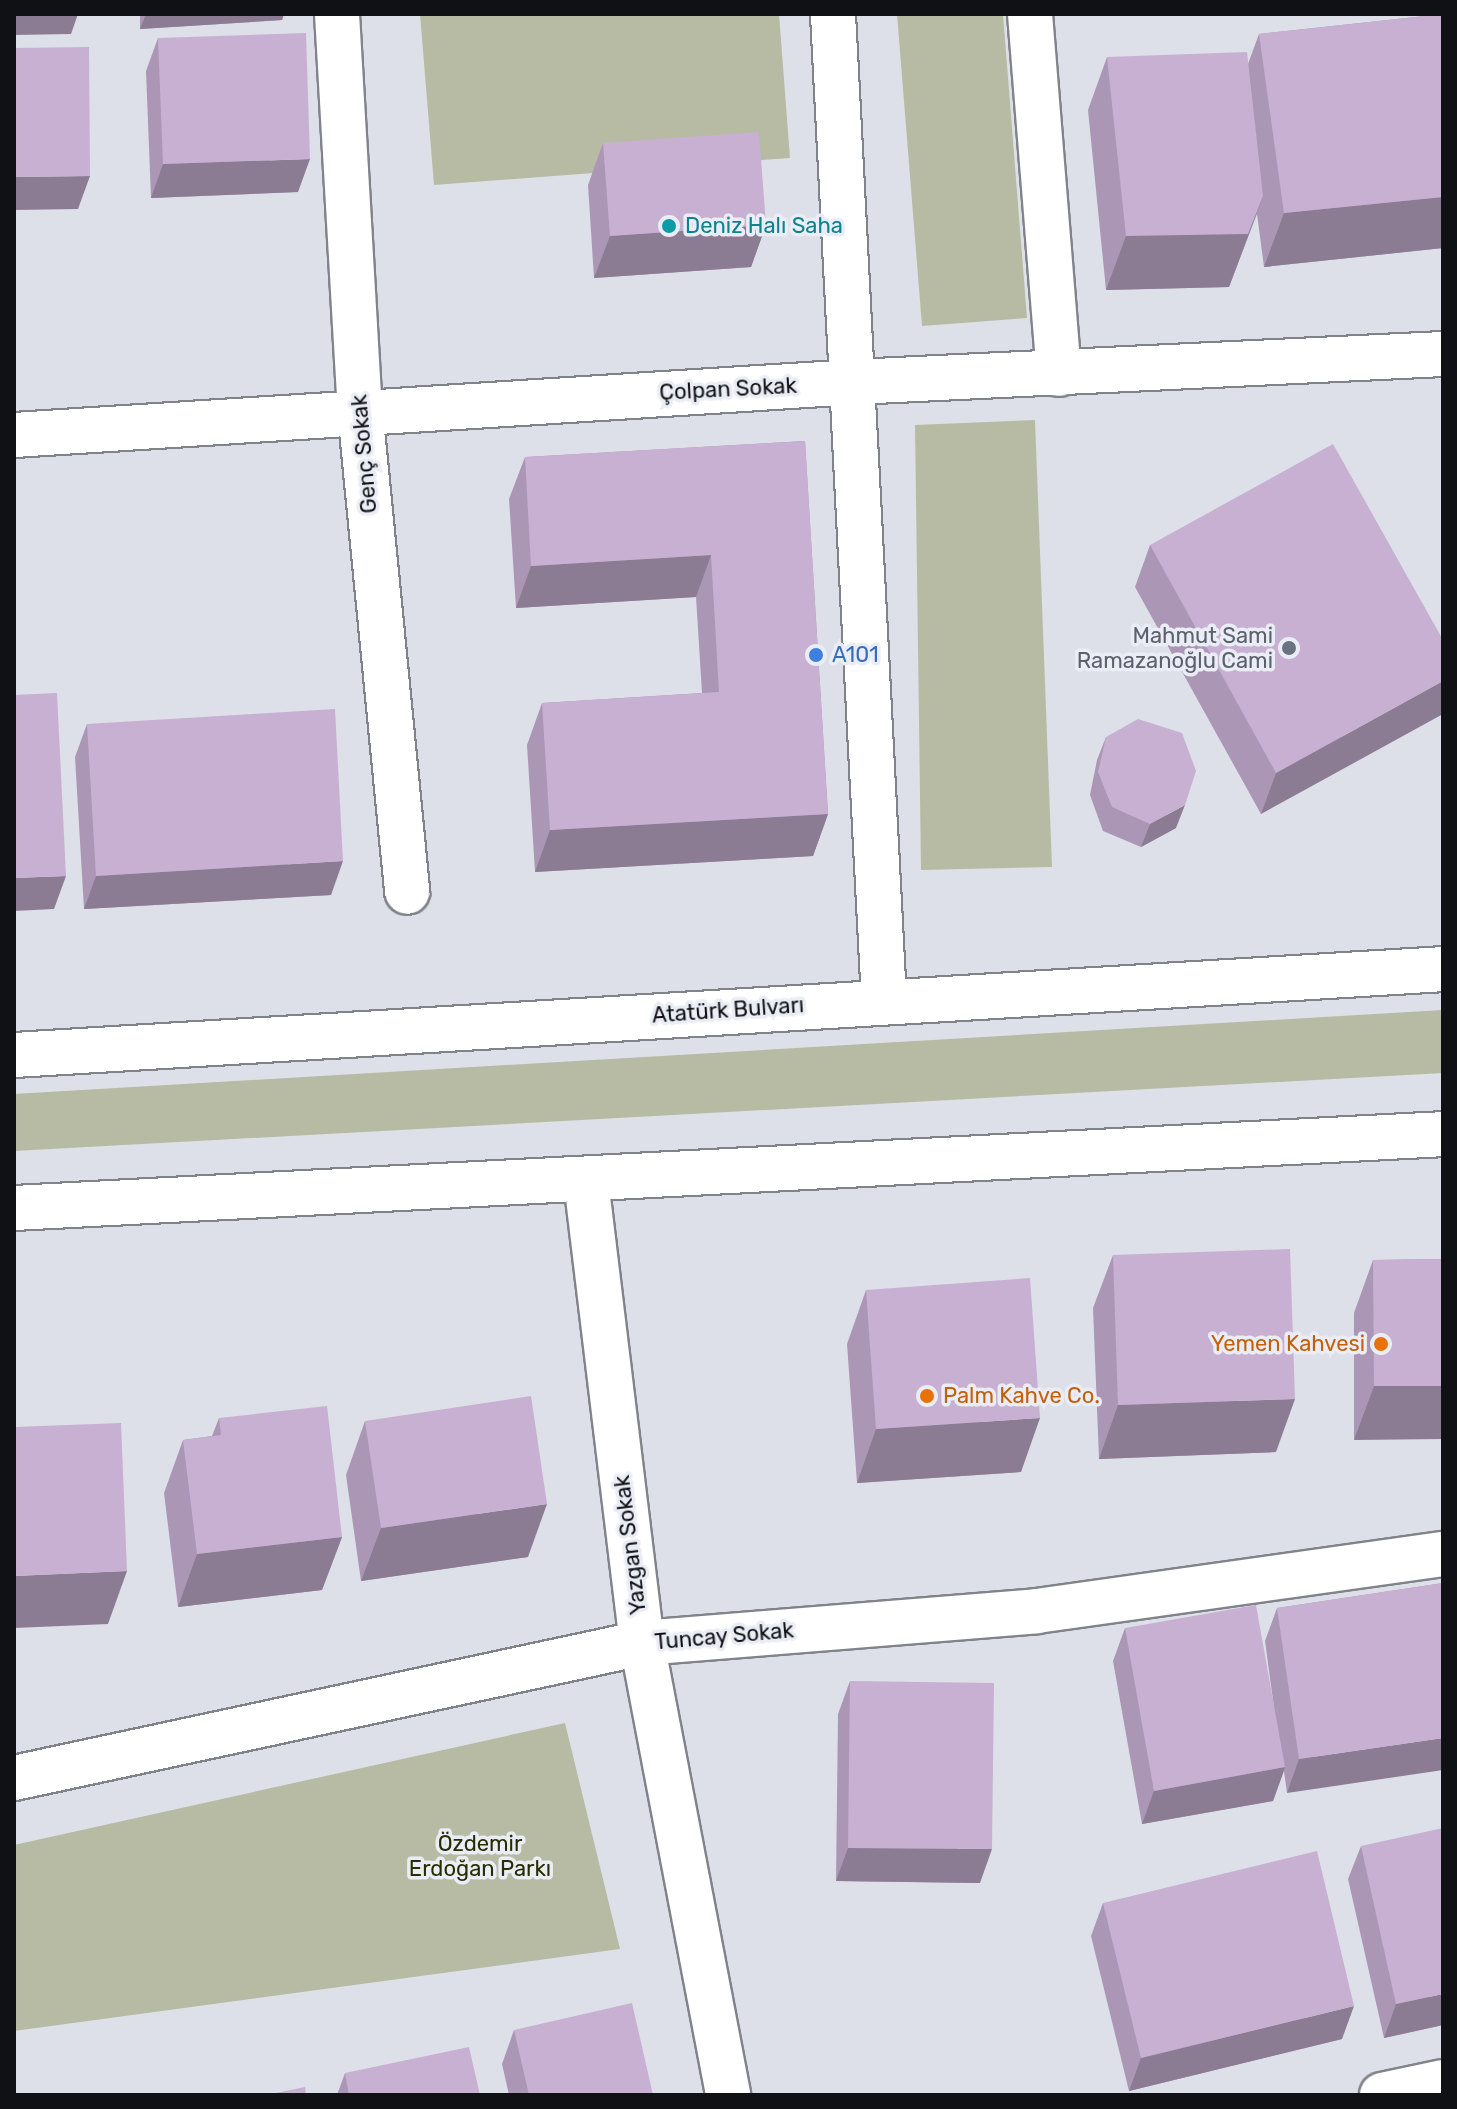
<!DOCTYPE html>
<html>
<head>
<meta charset="utf-8">
<style>
	body { margin:0 }
	#map { position:relative; width:1457px; height:2109px; overflow:hidden; background:#dde0e8; font-family:Rubik,sans-serif }
	div>[style] { position:absolute }
	[style*='--x'] { left:calc(var(--x)*1px); top:calc(var(--y)*1px); width:calc(var(--w)*1px); rotate:calc(var(--a)*1deg) }
	.green>* { inset:0; background:#b7bba4 }
	.roads { filter:drop-shadow(2px 0 #81838b) drop-shadow(-2px 0 #81838b) drop-shadow(0 2px #81838b) drop-shadow(0 -2px #81838b) }
	.minor>* { height:44px; margin:-22px; padding:0 22px; transform-origin:22px; border-radius:22px; background:#fff }
	.primary>* { height:44px; margin:-22px; padding:0 22px; transform-origin:22px; border-radius:22px; background:#fff }
	.wall>* { inset:0; background:#ab97b5 }
	.shaded-wall>* { inset:0; background:#8b7b93 }
	.building>* { inset:0; background:#c7b0d2 }
	.dots>* { width:22px; height:22px; translate:-50% -50%; box-sizing:border-box; border:4px solid #eaedf5; border-radius:50% }
	span { translate:-50% -50%; white-space:nowrap; text-align:center; line-height:1.15; -webkit-text-stroke:7px #eaedf5; paint-order:stroke }
	.culture-label { font-size:22px; color:#0d838f }
	.left { translate:0 -50%; text-align:left }
	.street-label { font-size:22px; color:#101114 }
	.worship-label { font-size:22px; color:#5b616d }
	.right { translate:-100% -50%; text-align:right }
	.shop-label { font-size:22px; color:#366cbe }
	.food-label { font-size:22px; color:#c56008 }
	.park-label { font-size:22px; color:#282d00 }
	.frame { position:absolute; inset:0; border:16px solid #101114; pointer-events:none }
</style>
</head>
<body>
<div id="map">
	<div class="green">
		<i style="clip-path:polygon(420px 14px,779px 14px,790px 158px,434px 185px)"></i>
		<i style="clip-path:polygon(897px 14px,1003px 14px,1027px 318px,922px 326px)"></i>
		<i style="clip-path:polygon(1035px 420px,1052px 867px,921px 870px,915px 425px)"></i>
		<i style="clip-path:polygon(1443px 1010px,1443px 1073px,14px 1151px,14px 1094px)"></i>
		<i style="clip-path:polygon(565px 1723px,620px 1949px,14px 2031px,14px 1845px)"></i>
	</div>
	<div class="roads">
		<div class="minor">
			<i style="--x:337;--y:14;--w:397;--a:86.7"></i>
			<i style="--x:360;--y:410;--w:484;--a:84.4"></i>
			<i style="--x:833;--y:14;--w:986;--a:87.04"></i>
			<i style="--x:1030;--y:14;--w:361;--a:85.4"></i>
			<i style="--x:14;--y:435;--w:842;--a:-3.61"></i>
			<i style="--x:854;--y:382;--w:590;--a:-2.72"></i>
			<i style="--x:586;--y:1181;--w:465;--a:83.1"></i>
			<i style="--x:642;--y:1643;--w:460;--a:79.2"></i>
			<i style="--x:14;--y:1778;--w:642;--a:-12.13"></i>
			<i style="--x:642;--y:1643;--w:396;--a:-4.6"></i>
			<i style="--x:1037;--y:1611;--w:410;--a:-8"></i>
			<i style="--x:1382;--y:2095;--w:62;--a:-12"></i>
		</div>
		<div class="primary">
			<i style="--x:14;--y:1055;--w:1432;--a:-3.44"></i>
			<i style="--x:14;--y:1208;--w:1431;--a:-2.96"></i>
		</div>
	</div>
	<div class="wall">
		<i style="clip-path:polygon(140px 14px,284px 14px,282px 20px,140px 29px)"></i>
		<i style="clip-path:polygon(1443px 14px,1443px 248px,1264px 267px,1257px 214px,1229px 287px,1106px 290px,1088px 110px,1107px 57px,1248px 64px,1259px 34px)"></i>
		<i style="clip-path:polygon(158px 38px,298px 192px,151px 198px,146px 71px)"></i>
		<i style="clip-path:polygon(603px 143px,766px 225px,751px 267px,594px 278px,588px 185px)"></i>
		<i style="clip-path:polygon(805px 441px,828px 814px,813px 856px,535px 872px,527px 745px,542px 703px,702px 693px,696px 597px,516px 608px,509px 499px,525px 457px)"></i>
		<i style="clip-path:polygon(1150px 545px,1443px 640px,1261px 814px,1135px 587px)"></i>
		<i style="clip-path:polygon(87px 724px,331px 895px,84px 909px,75px 757px)"></i>
		<i style="clip-path:polygon(1106px 737px,1176px 828px,1141px 847px,1103px 831px,1090px 795px,1097px 760px)"></i>
		<i style="clip-path:polygon(1113px 1255px,1276px 1452px,1099px 1459px,1093px 1308px)"></i>
		<i style="clip-path:polygon(1443px 1259px,1354px 1440px,1354px 1313px,1373px 1260px)"></i>
		<i style="clip-path:polygon(866px 1290px,1021px 1472px,857px 1483px,847px 1344px)"></i>
		<i style="clip-path:polygon(219px 1418px,342px 1537px,322px 1590px,178px 1607px,164px 1493px,183px 1440px,212px 1436px)"></i>
		<i style="clip-path:polygon(365px 1421px,528px 1557px,361px 1581px,346px 1475px)"></i>
		<i style="clip-path:polygon(1443px 1583px,1287px 1793px,1284px 1771px,1273px 1801px,1142px 1824px,1113px 1661px,1125px 1628px,1274px 1708px,1265px 1641px,1277px 1608px)"></i>
		<i style="clip-path:polygon(850px 1681px,980px 1883px,836px 1881px,838px 1714px)"></i>
		<i style="clip-path:polygon(1361px 1846px,1443px 2025px,1384px 2038px,1348px 1879px)"></i>
		<i style="clip-path:polygon(1103px 1903px,1342px 2039px,1129px 2091px,1091px 1936px)"></i>
		<i style="clip-path:polygon(514px 2030px,653px 2095px,509px 2095px,502px 2064px)"></i>
		<i style="clip-path:polygon(345px 2073px,480px 2095px,337px 2095px)"></i>
	</div>
	<div class="shaded-wall">
		<i style="clip-path:polygon(14px 14px,78px 14px,71px 34px,14px 35px)"></i>
		<i style="clip-path:polygon(146px 14px,284px 14px,282px 20px,140px 29px)"></i>
		<i style="clip-path:polygon(310px 159px,298px 192px,151px 198px,163px 164px)"></i>
		<i style="clip-path:polygon(90px 176px,78px 209px,14px 210px,14px 177px)"></i>
		<i style="clip-path:polygon(1263px 196px,1229px 287px,1106px 290px,1126px 236px)"></i>
		<i style="clip-path:polygon(1443px 197px,1443px 248px,1264px 267px,1284px 213px)"></i>
		<i style="clip-path:polygon(766px 225px,751px 267px,594px 278px,610px 236px)"></i>
		<i style="clip-path:polygon(711px 555px,696px 597px,516px 608px,531px 566px)"></i>
		<i style="clip-path:polygon(1443px 681px,1443px 714px,1261px 814px,1276px 773px)"></i>
		<i style="clip-path:polygon(1185px 805px,1176px 828px,1141px 847px,1150px 824px)"></i>
		<i style="clip-path:polygon(828px 814px,813px 856px,535px 872px,550px 830px)"></i>
		<i style="clip-path:polygon(343px 861px,331px 895px,84px 909px,96px 876px)"></i>
		<i style="clip-path:polygon(66px 876px,54px 909px,14px 911px,14px 878px)"></i>
		<i style="clip-path:polygon(1374px 1386px,1443px 1386px,1443px 1439px,1354px 1440px)"></i>
		<i style="clip-path:polygon(1295px 1399px,1276px 1452px,1099px 1459px,1118px 1405px)"></i>
		<i style="clip-path:polygon(1040px 1418px,1021px 1472px,857px 1483px,876px 1429px)"></i>
		<i style="clip-path:polygon(547px 1504px,528px 1557px,361px 1581px,381px 1528px)"></i>
		<i style="clip-path:polygon(342px 1537px,322px 1590px,178px 1607px,197px 1554px)"></i>
		<i style="clip-path:polygon(127px 1571px,108px 1624px,14px 1628px,14px 1576px)"></i>
		<i style="clip-path:polygon(1443px 1738px,1443px 1770px,1287px 1793px,1299px 1759px)"></i>
		<i style="clip-path:polygon(1285px 1767px,1273px 1801px,1142px 1824px,1154px 1791px)"></i>
		<i style="clip-path:polygon(848px 1848px,992px 1849px,980px 1883px,836px 1881px)"></i>
		<i style="clip-path:polygon(1443px 1994px,1443px 2025px,1384px 2038px,1396px 2004px)"></i>
		<i style="clip-path:polygon(1354px 2006px,1342px 2039px,1129px 2091px,1141px 2058px)"></i>
	</div>
	<div class="building">
		<i style="clip-path:polygon(1443px 14px,1443px 197px,1284px 213px,1259px 34px)"></i>
		<i style="clip-path:polygon(306px 33px,310px 159px,163px 164px,158px 38px)"></i>
		<i style="clip-path:polygon(89px 47px,90px 176px,14px 177px,14px 48px)"></i>
		<i style="clip-path:polygon(1247px 52px,1263px 196px,1248px 234px,1126px 236px,1107px 57px)"></i>
		<i style="clip-path:polygon(759px 132px,766px 225px,610px 236px,603px 143px)"></i>
		<i style="clip-path:polygon(805px 441px,828px 814px,550px 830px,542px 703px,719px 692px,711px 555px,531px 566px,525px 457px)"></i>
		<i style="clip-path:polygon(1333px 444px,1443px 640px,1443px 681px,1276px 773px,1150px 545px)"></i>
		<i style="clip-path:polygon(57px 693px,66px 876px,14px 878px,14px 695px)"></i>
		<i style="clip-path:polygon(335px 709px,343px 861px,96px 876px,87px 724px)"></i>
		<i style="clip-path:polygon(1138px 719px,1182px 733px,1196px 771px,1185px 805px,1150px 824px,1112px 807px,1098px 772px,1106px 737px)"></i>
		<i style="clip-path:polygon(1290px 1249px,1295px 1399px,1118px 1405px,1113px 1255px)"></i>
		<i style="clip-path:polygon(1443px 1259px,1443px 1386px,1374px 1386px,1373px 1260px)"></i>
		<i style="clip-path:polygon(1030px 1278px,1040px 1418px,876px 1429px,866px 1290px)"></i>
		<i style="clip-path:polygon(531px 1396px,547px 1504px,381px 1528px,365px 1421px)"></i>
		<i style="clip-path:polygon(327px 1406px,342px 1537px,197px 1554px,183px 1440px,221px 1435px,219px 1418px)"></i>
		<i style="clip-path:polygon(121px 1423px,127px 1571px,14px 1576px,14px 1427px)"></i>
		<i style="clip-path:polygon(1443px 1583px,1443px 1738px,1299px 1759px,1277px 1608px)"></i>
		<i style="clip-path:polygon(1256px 1605px,1285px 1767px,1154px 1791px,1125px 1628px)"></i>
		<i style="clip-path:polygon(850px 1681px,994px 1683px,992px 1849px,848px 1848px)"></i>
		<i style="clip-path:polygon(1443px 1828px,1443px 1994px,1396px 2004px,1361px 1846px)"></i>
		<i style="clip-path:polygon(1317px 1851px,1354px 2006px,1141px 2058px,1103px 1903px)"></i>
		<i style="clip-path:polygon(632px 2003px,653px 2095px,529px 2095px,514px 2030px)"></i>
		<i style="clip-path:polygon(469px 2047px,480px 2095px,349px 2095px,345px 2073px)"></i>
		<i style="clip-path:polygon(305px 2087px,306px 2095px,266px 2095px)"></i>
	</div>
	<div class="dots">
		<i style="left:669px;top:226px;background:#0f9aa8"></i>
		<i style="left:1289px;top:648px;background:#6b7280"></i>
		<i style="left:816px;top:655px;background:#3f7fe0"></i>
		<i style="left:1381px;top:1344px;background:#e8710a"></i>
		<i style="left:927px;top:1396px;background:#e8710a"></i>
	</div>
	<div class="culture-label">
		<span class="left" style="left:685px;top:226px">Deniz Halı Saha</span>
	</div>
	<div class="street-label">
		<span style="left:728px;top:389px;rotate:-3deg">Çolpan Sokak</span>
		<span style="left:364px;top:454px;rotate:-95deg">Genç Sokak</span>
		<span style="left:728px;top:1010px;rotate:-4deg">Atatürk Bulvarı</span>
		<span style="left:630px;top:1545px;rotate:-97deg">Yazgan Sokak</span>
		<span style="left:724px;top:1636px;rotate:-5deg">Tuncay Sokak</span>
	</div>
	<div class="worship-label">
		<span class="right" style="left:1273px;top:648px">Mahmut Sami<br>Ramazanoğlu Cami</span>
	</div>
	<div class="shop-label">
		<span class="left" style="left:832px;top:655px">A101</span>
	</div>
	<div class="food-label">
		<span class="right" style="left:1365px;top:1344px">Yemen Kahvesi</span>
		<span class="left" style="left:943px;top:1396px">Palm Kahve Co.</span>
	</div>
	<div class="park-label">
		<span style="left:480px;top:1856px">Özdemir<br>Erdoğan Parkı</span>
	</div>
	<div class="frame"></div>
</div>
</body>
</html>
